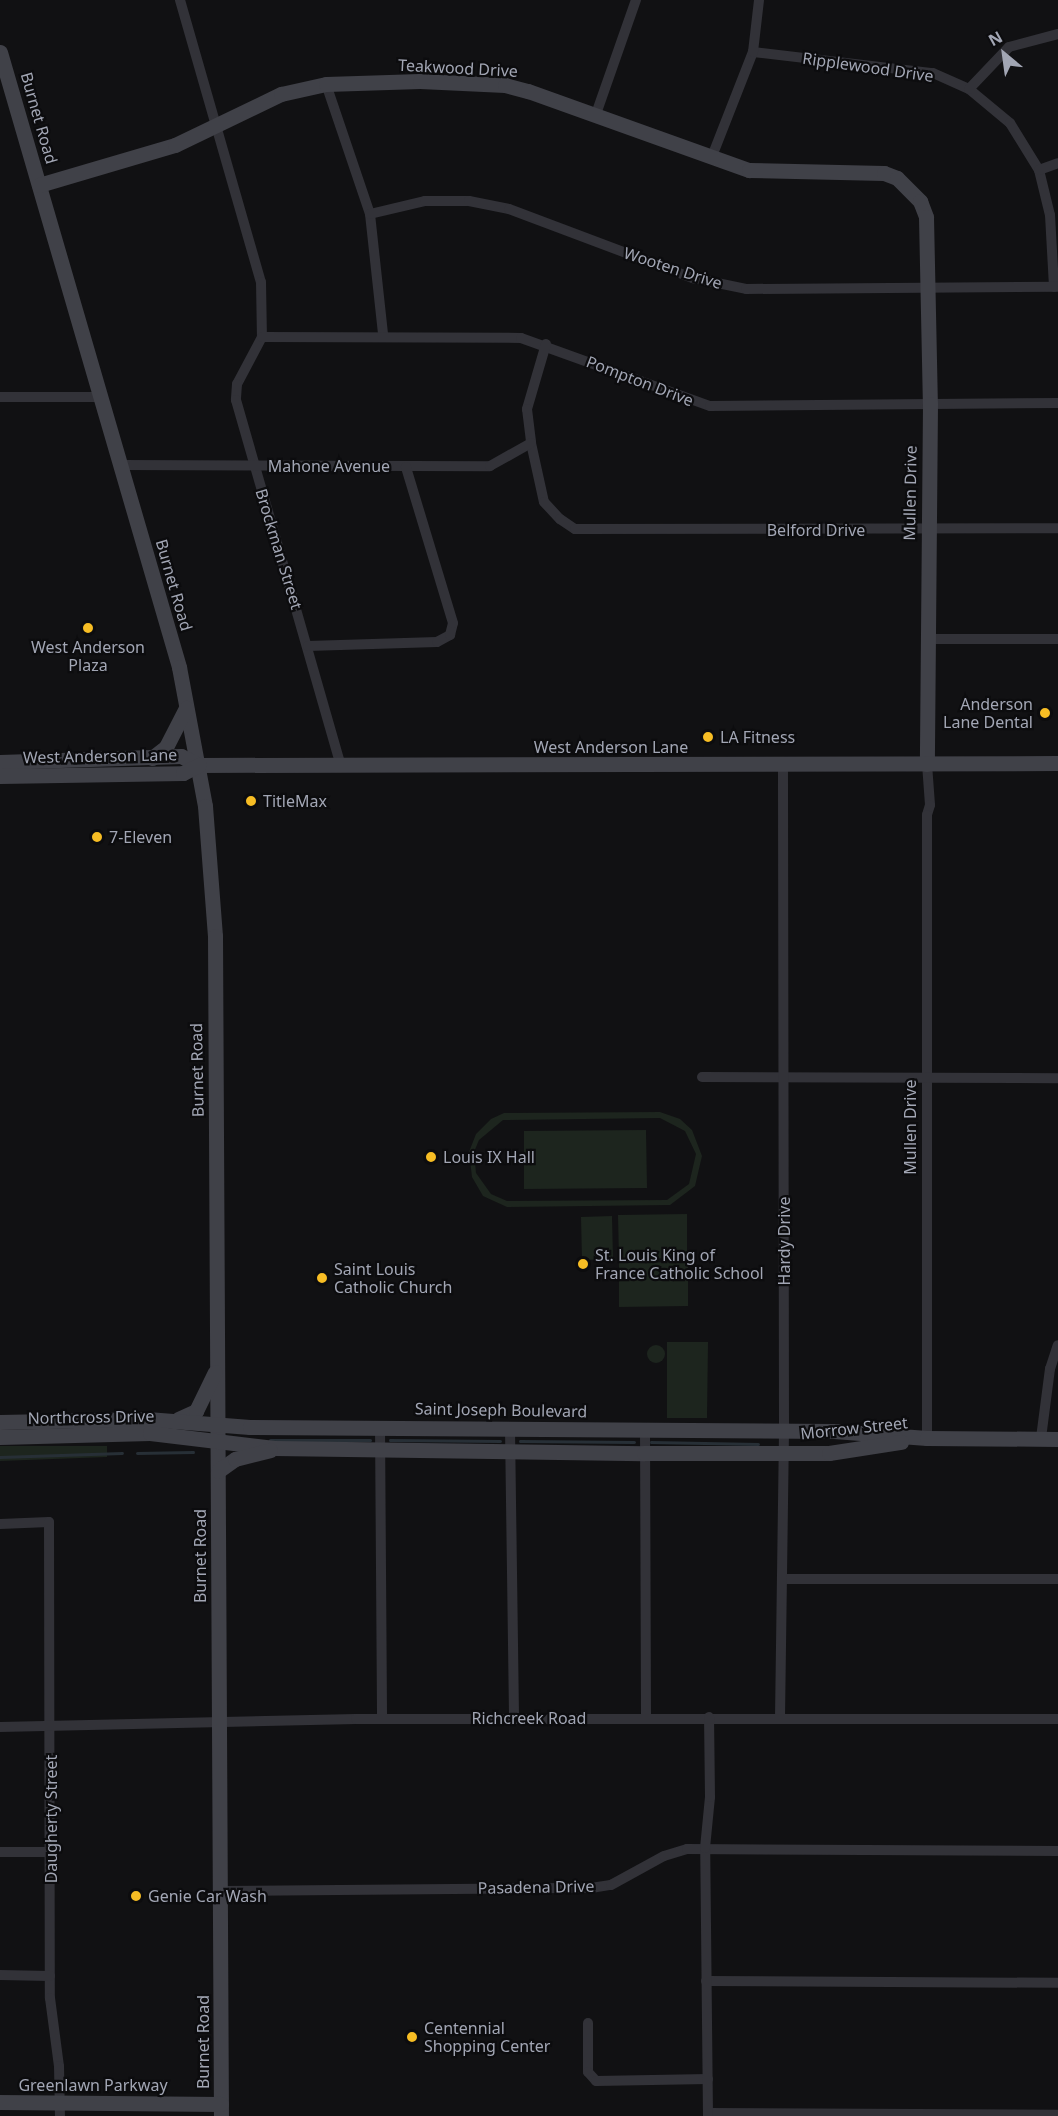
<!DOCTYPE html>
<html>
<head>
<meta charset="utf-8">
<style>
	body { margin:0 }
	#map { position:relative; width:1058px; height:2116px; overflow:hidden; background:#111113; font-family:"Noto Sans",sans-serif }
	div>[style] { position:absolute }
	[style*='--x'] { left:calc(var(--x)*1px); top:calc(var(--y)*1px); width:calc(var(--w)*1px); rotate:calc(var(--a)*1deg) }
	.green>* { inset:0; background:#1d251e }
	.round { border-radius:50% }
	.stream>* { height:3px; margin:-1.5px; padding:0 1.5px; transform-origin:1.5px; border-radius:1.5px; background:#272f36 }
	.street>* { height:10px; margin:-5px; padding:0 5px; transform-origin:5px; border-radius:5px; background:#323238 }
	.secondary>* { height:15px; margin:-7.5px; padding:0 7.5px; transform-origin:7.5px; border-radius:7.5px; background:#404148 }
	.dots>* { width:16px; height:16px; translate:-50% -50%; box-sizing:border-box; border:3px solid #0c0c0e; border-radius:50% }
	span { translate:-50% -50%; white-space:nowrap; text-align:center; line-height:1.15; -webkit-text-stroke:4.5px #0c0c0e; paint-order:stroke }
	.street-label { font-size:16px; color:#a2a6b4 }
	.poi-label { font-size:16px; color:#a2a6b4 }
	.right { translate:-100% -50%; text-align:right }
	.left { translate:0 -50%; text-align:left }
	.north { position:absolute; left:974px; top:24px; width:60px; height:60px; -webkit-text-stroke:4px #0c0c0e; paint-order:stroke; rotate:331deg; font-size:16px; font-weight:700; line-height:24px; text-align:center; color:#a2a6b4 }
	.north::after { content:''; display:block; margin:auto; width:21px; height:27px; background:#a2a6b4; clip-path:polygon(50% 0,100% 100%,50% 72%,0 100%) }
</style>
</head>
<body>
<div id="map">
	<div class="green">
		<i style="clip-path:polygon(evenodd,660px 1112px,680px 1119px,692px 1130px,702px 1156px,695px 1186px,670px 1205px,507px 1207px,483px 1196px,472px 1177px,469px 1152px,476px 1134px,491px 1119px,504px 1113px,660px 1112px,660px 1118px,685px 1131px,696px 1154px,689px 1184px,667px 1200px,507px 1201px,491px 1194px,476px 1173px,474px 1152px,479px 1140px,503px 1120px,660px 1118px)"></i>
		<i style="clip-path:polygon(646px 1130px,647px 1188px,524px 1189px,524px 1131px)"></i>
		<i style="clip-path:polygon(687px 1214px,687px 1258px,619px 1259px,618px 1215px)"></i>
		<i style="clip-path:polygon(612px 1216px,613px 1259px,582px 1260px,581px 1217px)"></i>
		<i style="clip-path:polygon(688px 1262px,688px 1306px,619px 1307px,619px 1263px)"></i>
		<i style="clip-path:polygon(667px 1342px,708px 1342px,707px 1418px,667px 1418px)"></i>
		<i class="round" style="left:647px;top:1345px;width:18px;height:18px"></i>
		<i style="clip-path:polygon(0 1446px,107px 1446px,107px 1457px,0 1461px)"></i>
	</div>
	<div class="stream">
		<i style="--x:270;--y:1440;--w:100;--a:0"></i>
		<i style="--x:390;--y:1440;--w:110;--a:0.5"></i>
		<i style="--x:520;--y:1441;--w:114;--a:0.5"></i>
		<i style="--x:651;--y:1442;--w:107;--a:1.1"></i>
		<i style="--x:137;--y:1453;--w:56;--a:-1"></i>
		<i style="--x:0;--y:1457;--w:122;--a:-1.9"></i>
	</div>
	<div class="street">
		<i style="--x:180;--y:0;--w:293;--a:74"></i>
		<i style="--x:261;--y:282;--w:55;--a:89"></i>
		<i style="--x:262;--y:337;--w:53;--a:118"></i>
		<i style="--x:237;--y:384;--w:16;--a:94"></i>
		<i style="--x:236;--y:400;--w:380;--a:74"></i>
		<i style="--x:753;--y:52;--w:181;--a:6.7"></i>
		<i style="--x:933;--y:73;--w:39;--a:24"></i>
		<i style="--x:969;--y:89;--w:53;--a:39.7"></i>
		<i style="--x:1010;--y:123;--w:55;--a:58.3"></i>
		<i style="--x:1039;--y:170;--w:46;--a:76.3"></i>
		<i style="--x:1050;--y:215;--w:72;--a:86.8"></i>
		<i style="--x:326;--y:84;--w:137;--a:71.3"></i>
		<i style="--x:370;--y:214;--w:121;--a:83.8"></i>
		<i style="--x:969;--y:89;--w:58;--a:-46.4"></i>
		<i style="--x:1009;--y:47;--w:51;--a:-14.9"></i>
		<i style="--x:596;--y:114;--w:121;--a:-70.7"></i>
		<i style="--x:711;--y:159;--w:115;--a:-68.6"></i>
		<i style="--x:753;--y:52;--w:52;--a:-83.4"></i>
		<i style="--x:1039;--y:170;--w:20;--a:-20"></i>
		<i style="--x:370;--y:214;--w:57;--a:-13.3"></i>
		<i style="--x:425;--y:201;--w:44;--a:0"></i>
		<i style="--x:469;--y:201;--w:41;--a:11.3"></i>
		<i style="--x:509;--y:209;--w:197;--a:20.6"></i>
		<i style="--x:693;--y:278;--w:54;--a:11.7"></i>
		<i style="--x:746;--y:289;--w:312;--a:-0.4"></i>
		<i style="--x:262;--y:337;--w:259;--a:0.2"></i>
		<i style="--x:521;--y:338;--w:201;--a:19.8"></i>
		<i style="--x:710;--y:406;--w:348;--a:-0.5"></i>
		<i style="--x:546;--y:344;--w:68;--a:106.3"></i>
		<i style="--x:527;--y:409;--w:34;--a:83"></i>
		<i style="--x:531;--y:443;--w:60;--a:77.6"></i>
		<i style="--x:544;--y:502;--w:23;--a:47"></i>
		<i style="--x:560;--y:519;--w:18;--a:34"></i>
		<i style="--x:575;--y:529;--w:483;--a:-0.1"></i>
		<i style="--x:0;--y:397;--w:100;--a:0"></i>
		<i style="--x:121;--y:465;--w:369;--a:0.2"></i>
		<i style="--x:490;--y:466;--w:47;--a:-29.3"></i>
		<i style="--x:928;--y:639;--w:130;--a:0"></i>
		<i style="--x:308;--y:646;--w:129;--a:-1.8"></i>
		<i style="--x:437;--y:642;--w:15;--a:-28"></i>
		<i style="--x:450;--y:635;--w:12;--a:-76"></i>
		<i style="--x:453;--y:623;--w:163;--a:-106.8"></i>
		<i style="--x:927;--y:764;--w:41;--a:85.8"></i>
		<i style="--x:930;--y:805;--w:10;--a:107"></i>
		<i style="--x:927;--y:815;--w:623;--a:90"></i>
		<i style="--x:702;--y:1077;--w:356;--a:0.2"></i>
		<i style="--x:380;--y:1426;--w:293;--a:89.6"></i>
		<i style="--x:510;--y:1429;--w:289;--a:89.2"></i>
		<i style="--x:645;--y:1430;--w:287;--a:89.8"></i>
		<i style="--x:1041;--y:1438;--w:70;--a:-82.6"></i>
		<i style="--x:1050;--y:1369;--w:25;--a:-72"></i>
		<i style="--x:0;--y:1524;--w:49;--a:-2.3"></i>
		<i style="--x:49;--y:1522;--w:476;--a:89.9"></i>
		<i style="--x:50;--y:1998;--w:69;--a:82.5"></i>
		<i style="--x:59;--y:2066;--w:50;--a:88.9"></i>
		<i style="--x:782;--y:1579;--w:276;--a:0"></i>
		<i style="--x:780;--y:1718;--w:295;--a:-89.2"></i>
		<i style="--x:784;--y:1423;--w:659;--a:-90.09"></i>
		<i style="--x:0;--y:1727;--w:356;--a:-1.3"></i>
		<i style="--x:356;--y:1719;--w:702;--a:0"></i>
		<i style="--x:0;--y:1852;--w:52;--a:0"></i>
		<i style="--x:221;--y:1891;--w:370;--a:-0.5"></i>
		<i style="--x:591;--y:1888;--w:20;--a:-9"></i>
		<i style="--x:611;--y:1885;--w:60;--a:-28.7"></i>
		<i style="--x:664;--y:1856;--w:24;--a:-17"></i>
		<i style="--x:687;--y:1849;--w:371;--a:0.3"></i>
		<i style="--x:0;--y:1975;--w:50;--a:1.1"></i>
		<i style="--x:706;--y:1981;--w:352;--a:0.3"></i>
		<i style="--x:588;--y:2023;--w:49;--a:90"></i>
		<i style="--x:588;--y:2072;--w:12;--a:48"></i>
		<i style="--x:596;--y:2081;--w:112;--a:-1"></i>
		<i style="--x:708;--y:2113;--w:350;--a:0.3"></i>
		<i style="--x:708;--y:2116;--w:268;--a:-90.6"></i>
		<i style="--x:705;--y:1848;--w:51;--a:-84.4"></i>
		<i style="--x:710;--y:1797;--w:80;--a:-90.7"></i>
	</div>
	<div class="secondary">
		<i style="--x:0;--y:52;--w:641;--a:73.77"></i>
		<i style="--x:179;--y:667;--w:141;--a:79.4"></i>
		<i style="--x:205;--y:806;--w:130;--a:85.6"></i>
		<i style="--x:215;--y:936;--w:1180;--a:89.71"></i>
		<i style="--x:39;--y:185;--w:142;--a:-16.4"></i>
		<i style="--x:175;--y:145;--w:118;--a:-25.7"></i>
		<i style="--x:281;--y:94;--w:46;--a:-12.5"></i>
		<i style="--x:326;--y:84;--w:94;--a:-1.8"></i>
		<i style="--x:420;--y:81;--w:85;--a:2.7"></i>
		<i style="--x:505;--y:85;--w:24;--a:15"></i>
		<i style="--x:528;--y:91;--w:235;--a:19.7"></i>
		<i style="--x:749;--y:170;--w:135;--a:1.3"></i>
		<i style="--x:884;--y:173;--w:14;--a:21"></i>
		<i style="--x:897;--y:178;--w:33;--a:45"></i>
		<i style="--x:920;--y:201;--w:17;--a:69"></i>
		<i style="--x:926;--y:217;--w:187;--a:88.8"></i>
		<i style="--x:930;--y:404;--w:360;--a:90.5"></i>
		<i style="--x:152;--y:758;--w:18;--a:-38"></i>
		<i style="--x:166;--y:747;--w:44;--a:-62.9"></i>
		<i style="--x:0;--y:762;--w:181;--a:-1.9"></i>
		<i style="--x:181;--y:756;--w:20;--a:27"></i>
		<i style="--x:199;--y:765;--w:859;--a:-0.13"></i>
		<i style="--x:0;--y:776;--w:183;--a:-0.9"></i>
		<i style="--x:183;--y:773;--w:18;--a:-27"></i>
		<i style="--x:178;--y:1419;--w:20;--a:-24"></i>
		<i style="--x:196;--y:1411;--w:43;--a:-64"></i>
		<i style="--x:0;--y:1422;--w:147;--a:-1.2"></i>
		<i style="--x:147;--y:1419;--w:103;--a:4.4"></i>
		<i style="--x:250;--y:1427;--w:584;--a:0.39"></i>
		<i style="--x:834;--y:1431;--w:93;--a:4.3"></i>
		<i style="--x:927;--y:1438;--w:131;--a:0.4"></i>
		<i style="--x:0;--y:1437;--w:150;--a:-1.5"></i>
		<i style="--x:150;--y:1433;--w:125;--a:6.9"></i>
		<i style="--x:274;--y:1448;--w:370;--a:0.8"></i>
		<i style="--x:644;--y:1453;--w:185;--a:0"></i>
		<i style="--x:829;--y:1453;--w:73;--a:-8.7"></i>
		<i style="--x:218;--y:1471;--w:21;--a:-35"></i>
		<i style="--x:235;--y:1459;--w:36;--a:-14"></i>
		<i style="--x:0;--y:2102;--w:221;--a:0.5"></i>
	</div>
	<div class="dots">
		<i style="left:88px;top:628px;background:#f7bd24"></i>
		<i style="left:1045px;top:713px;background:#f7bd24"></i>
		<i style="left:708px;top:737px;background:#f7bd24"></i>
		<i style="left:251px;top:801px;background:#f7bd24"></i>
		<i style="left:97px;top:837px;background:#f7bd24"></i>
		<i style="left:431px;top:1157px;background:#f7bd24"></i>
		<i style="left:583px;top:1264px;background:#f7bd24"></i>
		<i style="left:322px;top:1278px;background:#f7bd24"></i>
		<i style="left:136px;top:1896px;background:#f7bd24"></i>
		<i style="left:412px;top:2037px;background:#f7bd24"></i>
	</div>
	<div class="street-label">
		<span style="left:868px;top:67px;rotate:8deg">Ripplewood Drive</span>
		<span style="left:458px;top:68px;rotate:3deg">Teakwood Drive</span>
		<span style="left:39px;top:118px;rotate:74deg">Burnet Road</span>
		<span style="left:673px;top:268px;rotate:18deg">Wooten Drive</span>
		<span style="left:640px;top:381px;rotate:21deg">Pompton Drive</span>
		<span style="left:329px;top:466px">Mahone Avenue</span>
		<span style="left:910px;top:493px;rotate:-89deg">Mullen Drive</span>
		<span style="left:816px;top:530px">Belford Drive</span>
		<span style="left:279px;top:549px;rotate:73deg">Brockman Street</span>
		<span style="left:174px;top:585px;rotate:74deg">Burnet Road</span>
		<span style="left:611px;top:747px">West Anderson Lane</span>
		<span style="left:100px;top:756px;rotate:-1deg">West Anderson Lane</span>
		<span style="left:197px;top:1070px;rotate:-91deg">Burnet Road</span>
		<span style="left:910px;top:1127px;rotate:-90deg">Mullen Drive</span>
		<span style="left:784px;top:1241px;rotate:-90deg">Hardy Drive</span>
		<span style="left:501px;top:1410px;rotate:1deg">Saint Joseph Boulevard</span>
		<span style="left:91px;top:1417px;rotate:-1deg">Northcross Drive</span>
		<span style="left:854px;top:1428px;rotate:-6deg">Morrow Street</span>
		<span style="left:200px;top:1556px;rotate:-90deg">Burnet Road</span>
		<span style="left:529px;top:1718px">Richcreek Road</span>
		<span style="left:51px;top:1819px;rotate:-90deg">Daugherty Street</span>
		<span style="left:536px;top:1887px;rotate:-1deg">Pasadena Drive</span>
		<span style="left:203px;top:2042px;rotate:-90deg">Burnet Road</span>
		<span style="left:93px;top:2085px">Greenlawn Parkway</span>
	</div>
	<div class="poi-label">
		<span style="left:88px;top:656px">West Anderson<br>Plaza</span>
		<span class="right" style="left:1033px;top:713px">Anderson<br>Lane Dental</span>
		<span class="left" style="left:720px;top:737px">LA Fitness</span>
		<span class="left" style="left:263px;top:801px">TitleMax</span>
		<span class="left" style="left:109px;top:837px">7-Eleven</span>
		<span class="left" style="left:443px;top:1157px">Louis IX Hall</span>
		<span class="left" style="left:595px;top:1264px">St. Louis King of<br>France Catholic School</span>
		<span class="left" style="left:334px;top:1278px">Saint Louis<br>Catholic Church</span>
		<span class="left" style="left:148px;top:1896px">Genie Car Wash</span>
		<span class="left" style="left:424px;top:2037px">Centennial<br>Shopping Center</span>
	</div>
	<div class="north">N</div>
</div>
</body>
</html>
